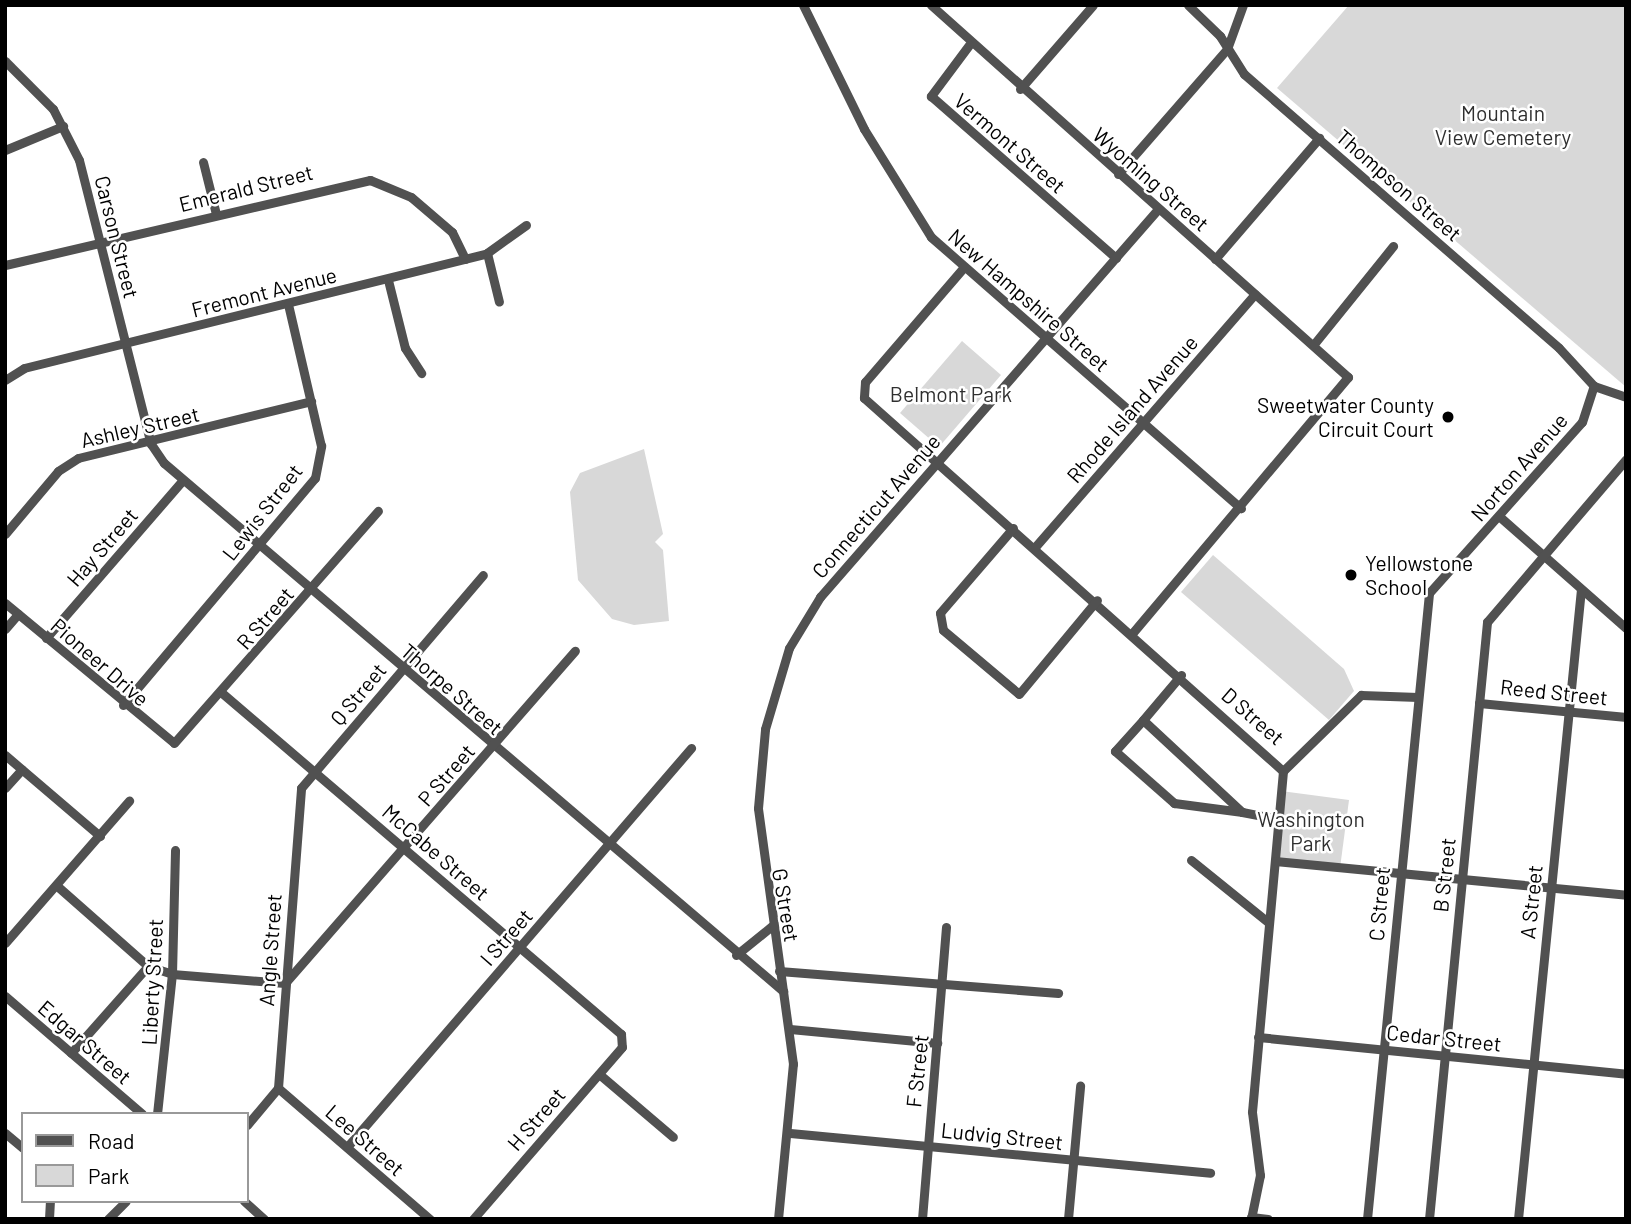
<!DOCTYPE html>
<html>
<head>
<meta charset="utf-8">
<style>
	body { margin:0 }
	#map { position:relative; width:1631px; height:1224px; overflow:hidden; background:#fff; font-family:Barlow,sans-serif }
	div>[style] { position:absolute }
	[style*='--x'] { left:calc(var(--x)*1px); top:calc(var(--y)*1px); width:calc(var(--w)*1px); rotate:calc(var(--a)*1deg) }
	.green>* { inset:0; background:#d8d8d8 }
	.minor>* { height:9px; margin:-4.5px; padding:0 4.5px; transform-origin:4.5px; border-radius:4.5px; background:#515151 }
	.dots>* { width:19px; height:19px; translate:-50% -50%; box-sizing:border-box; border:4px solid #fff; border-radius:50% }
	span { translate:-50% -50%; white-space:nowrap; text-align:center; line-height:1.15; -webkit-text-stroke:5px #fff; paint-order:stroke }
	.park-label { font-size:21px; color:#2f2f2f }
	.street-label { font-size:21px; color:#000 }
	.poi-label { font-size:21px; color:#000 }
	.right { translate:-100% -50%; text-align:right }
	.left { translate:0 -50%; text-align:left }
	.frame { position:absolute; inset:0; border:7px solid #000; pointer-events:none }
	.legend { position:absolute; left:21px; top:1112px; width:228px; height:91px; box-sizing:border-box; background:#fff; border:2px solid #999; margin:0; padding:9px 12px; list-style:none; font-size:21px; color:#000 }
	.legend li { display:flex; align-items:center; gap:14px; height:35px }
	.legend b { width:35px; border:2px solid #999 }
</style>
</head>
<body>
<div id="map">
	<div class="green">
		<i style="clip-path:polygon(1349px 5px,1626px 5px,1626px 387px,1277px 88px)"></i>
		<i style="clip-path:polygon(962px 341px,1001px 375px,939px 447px,900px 413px)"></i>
		<i style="clip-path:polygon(644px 449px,663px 534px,655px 542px,663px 550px,669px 621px,634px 625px,612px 619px,578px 580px,570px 492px,580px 473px)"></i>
		<i style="clip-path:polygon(1213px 555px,1344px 669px,1354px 691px,1329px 720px,1181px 592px)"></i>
		<i style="clip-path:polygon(1281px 791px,1349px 800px,1340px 868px,1275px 861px)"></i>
	</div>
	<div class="minor">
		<i style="--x:803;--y:5;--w:138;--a:63.8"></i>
		<i style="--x:864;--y:129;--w:127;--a:58.2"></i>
		<i style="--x:931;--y:237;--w:412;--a:41.2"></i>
		<i style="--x:931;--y:5;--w:559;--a:41.74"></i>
		<i style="--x:1348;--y:377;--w:334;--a:130.1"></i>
		<i style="--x:1188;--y:5;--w:45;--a:44.1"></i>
		<i style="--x:1220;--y:36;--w:45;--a:57.7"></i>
		<i style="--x:1244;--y:74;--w:417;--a:41"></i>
		<i style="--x:1559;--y:348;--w:52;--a:47.4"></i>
		<i style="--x:969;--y:45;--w:64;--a:126.7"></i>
		<i style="--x:931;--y:96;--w:246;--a:41.2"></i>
		<i style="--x:5;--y:61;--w:68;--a:45"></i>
		<i style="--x:53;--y:109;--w:57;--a:63"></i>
		<i style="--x:79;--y:160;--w:293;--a:75.8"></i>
		<i style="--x:151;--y:444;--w:23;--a:56"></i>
		<i style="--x:164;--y:463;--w:814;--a:40.46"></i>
		<i style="--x:1020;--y:89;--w:111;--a:-49"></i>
		<i style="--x:5;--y:150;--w:63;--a:-22.5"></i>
		<i style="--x:203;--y:162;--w:54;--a:76"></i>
		<i style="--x:1118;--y:174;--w:166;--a:-48.9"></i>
		<i style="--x:1227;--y:49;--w:47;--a:-70"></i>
		<i style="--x:487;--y:253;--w:50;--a:76.2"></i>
		<i style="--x:1215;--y:259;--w:160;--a:-49.3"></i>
		<i style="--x:5;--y:265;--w:375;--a:-13.1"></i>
		<i style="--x:370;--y:180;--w:44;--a:22.5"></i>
		<i style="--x:411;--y:197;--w:54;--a:40.5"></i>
		<i style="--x:452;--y:232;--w:30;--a:64"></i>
		<i style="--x:964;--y:267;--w:152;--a:130.7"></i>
		<i style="--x:865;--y:382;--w:16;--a:94"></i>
		<i style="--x:864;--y:398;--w:561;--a:41.68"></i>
		<i style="--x:1283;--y:771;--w:342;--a:95.2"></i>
		<i style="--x:1252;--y:1112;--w:64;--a:82.8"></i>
		<i style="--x:1260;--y:1175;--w:45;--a:101.6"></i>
		<i style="--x:388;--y:280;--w:70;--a:76"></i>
		<i style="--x:405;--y:348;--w:30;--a:57"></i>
		<i style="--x:1314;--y:344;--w:126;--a:-51.1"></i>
		<i style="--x:5;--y:380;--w:22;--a:-32"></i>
		<i style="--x:24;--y:368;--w:477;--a:-13.9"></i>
		<i style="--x:487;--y:253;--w:48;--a:-35.7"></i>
		<i style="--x:1594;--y:386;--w:34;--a:19"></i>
		<i style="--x:1500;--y:517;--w:168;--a:41.4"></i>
		<i style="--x:1013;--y:528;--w:112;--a:130.7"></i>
		<i style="--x:940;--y:613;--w:17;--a:80"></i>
		<i style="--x:943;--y:630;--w:99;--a:40.1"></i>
		<i style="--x:1019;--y:694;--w:122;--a:-50.3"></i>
		<i style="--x:5;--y:534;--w:82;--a:-49.9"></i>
		<i style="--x:58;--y:471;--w:24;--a:-33"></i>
		<i style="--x:78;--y:458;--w:240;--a:-13.7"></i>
		<i style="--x:1035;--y:547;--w:335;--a:-49"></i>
		<i style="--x:5;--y:603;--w:219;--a:39.6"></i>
		<i style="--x:174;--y:743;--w:309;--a:-48.7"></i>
		<i style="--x:5;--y:629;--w:20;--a:-49"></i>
		<i style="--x:46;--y:638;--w:209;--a:-49.1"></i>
		<i style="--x:222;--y:693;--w:525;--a:40.52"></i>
		<i style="--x:621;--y:1034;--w:13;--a:86"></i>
		<i style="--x:622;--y:1047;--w:228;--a:130.9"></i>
		<i style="--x:1479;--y:703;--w:148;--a:5.4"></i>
		<i style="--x:123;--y:705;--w:297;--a:-49.8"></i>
		<i style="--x:315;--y:478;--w:33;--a:-79"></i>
		<i style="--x:321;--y:446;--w:146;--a:-103.1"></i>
		<i style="--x:1143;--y:720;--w:42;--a:132.1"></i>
		<i style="--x:1115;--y:751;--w:79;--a:41.4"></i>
		<i style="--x:1174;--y:803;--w:69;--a:7.5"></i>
		<i style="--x:1242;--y:812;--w:135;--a:-137.1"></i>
		<i style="--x:1143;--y:720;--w:59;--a:-49.8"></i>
		<i style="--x:5;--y:755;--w:125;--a:40.5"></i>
		<i style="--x:1283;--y:771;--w:109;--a:-44.3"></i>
		<i style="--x:1361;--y:695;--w:57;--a:2"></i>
		<i style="--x:5;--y:788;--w:25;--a:-48"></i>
		<i style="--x:1242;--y:812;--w:37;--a:11"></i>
		<i style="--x:1191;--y:860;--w:100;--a:38.9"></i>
		<i style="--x:1275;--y:861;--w:353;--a:5.5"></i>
		<i style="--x:56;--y:885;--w:123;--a:41.4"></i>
		<i style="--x:148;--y:966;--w:25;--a:18"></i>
		<i style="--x:172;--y:974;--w:113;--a:4.6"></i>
		<i style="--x:285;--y:983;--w:441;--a:-48.9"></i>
		<i style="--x:5;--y:943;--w:189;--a:-48.9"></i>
		<i style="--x:736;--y:955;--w:46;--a:-38.9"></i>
		<i style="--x:779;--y:971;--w:280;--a:4.5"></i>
		<i style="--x:5;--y:996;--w:181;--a:40.7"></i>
		<i style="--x:790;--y:1029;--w:148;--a:5.4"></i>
		<i style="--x:1258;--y:1037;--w:370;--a:5.7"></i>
		<i style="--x:71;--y:1053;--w:116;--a:-48.5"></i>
		<i style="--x:599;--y:1074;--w:97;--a:40.4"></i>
		<i style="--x:278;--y:1088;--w:201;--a:40.8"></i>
		<i style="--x:157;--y:1114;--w:141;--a:-83.9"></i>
		<i style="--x:172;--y:974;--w:124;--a:-88.6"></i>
		<i style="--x:247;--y:1125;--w:48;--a:-50"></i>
		<i style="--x:278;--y:1088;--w:301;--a:-85.6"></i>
		<i style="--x:301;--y:788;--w:280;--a:-49.5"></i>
		<i style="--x:5;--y:1133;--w:23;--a:40"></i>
		<i style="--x:790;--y:1133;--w:422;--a:5.4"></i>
		<i style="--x:347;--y:1147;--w:527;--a:-49.23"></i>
		<i style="--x:244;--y:1201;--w:27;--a:42"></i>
		<i style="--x:1251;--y:1217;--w:17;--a:7"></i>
		<i style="--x:49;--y:1219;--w:18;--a:-87"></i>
		<i style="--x:108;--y:1219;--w:25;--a:-45"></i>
		<i style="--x:778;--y:1219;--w:156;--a:-84.5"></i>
		<i style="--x:793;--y:1064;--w:258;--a:-97.8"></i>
		<i style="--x:758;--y:808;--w:79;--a:-84.9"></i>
		<i style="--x:765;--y:729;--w:84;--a:-73.5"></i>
		<i style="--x:789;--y:648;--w:60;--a:-58.7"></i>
		<i style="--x:820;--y:597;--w:515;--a:-48.94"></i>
		<i style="--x:922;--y:1219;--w:293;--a:-85.3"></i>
		<i style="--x:1068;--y:1219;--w:134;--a:-84.8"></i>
		<i style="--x:1367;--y:1219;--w:629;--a:-84.34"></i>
		<i style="--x:1429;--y:593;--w:229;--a:-48.2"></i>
		<i style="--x:1582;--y:422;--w:38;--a:-72"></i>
		<i style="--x:1429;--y:1219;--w:600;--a:-84.45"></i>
		<i style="--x:1487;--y:622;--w:214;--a:-49.5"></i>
		<i style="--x:1518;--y:1219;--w:633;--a:-84.29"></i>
	</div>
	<div class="dots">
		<i style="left:1448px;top:417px;background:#000"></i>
		<i style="left:1351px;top:575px;background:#000"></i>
	</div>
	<div class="park-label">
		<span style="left:1503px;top:125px">Mountain<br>View Cemetery</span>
		<span style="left:951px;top:394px">Belmont Park</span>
		<span style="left:1311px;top:831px">Washington<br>Park</span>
	</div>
	<div class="street-label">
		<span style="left:1010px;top:143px;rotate:41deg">Vermont Street</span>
		<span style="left:1151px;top:179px;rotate:41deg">Wyoming Street</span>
		<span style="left:1399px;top:185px;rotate:41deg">Thompson Street</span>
		<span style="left:246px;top:188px;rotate:-14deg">Emerald Street</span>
		<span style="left:117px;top:237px;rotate:76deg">Carson Street</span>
		<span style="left:264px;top:292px;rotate:-14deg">Fremont Avenue</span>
		<span style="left:1029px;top:300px;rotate:41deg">New Hampshire Street</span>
		<span style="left:1132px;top:409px;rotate:-49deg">Rhode Island Avenue</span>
		<span style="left:140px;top:427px;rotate:-13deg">Ashley Street</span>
		<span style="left:1519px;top:467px;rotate:-49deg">Norton Avenue</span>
		<span style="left:876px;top:506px;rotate:-49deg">Connecticut Avenue</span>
		<span style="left:262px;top:512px;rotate:-52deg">Lewis Street</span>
		<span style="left:102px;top:547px;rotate:-49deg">Hay Street</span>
		<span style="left:265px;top:618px;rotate:-49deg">R Street</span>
		<span style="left:100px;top:662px;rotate:41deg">Pioneer Drive</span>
		<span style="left:452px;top:689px;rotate:41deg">Thorpe Street</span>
		<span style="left:1554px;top:692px;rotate:6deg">Reed Street</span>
		<span style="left:358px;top:694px;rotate:-50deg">Q Street</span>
		<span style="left:1253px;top:716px;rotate:41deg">D Street</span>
		<span style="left:446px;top:775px;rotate:-49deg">P Street</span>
		<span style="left:436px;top:852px;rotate:41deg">McCabe Street</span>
		<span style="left:1444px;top:875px;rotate:-84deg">B Street</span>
		<span style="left:1531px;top:902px;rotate:-84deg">A Street</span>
		<span style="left:1379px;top:904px;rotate:-85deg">C Street</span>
		<span style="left:786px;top:905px;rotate:80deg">G Street</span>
		<span style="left:506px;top:937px;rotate:-49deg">I Street</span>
		<span style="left:270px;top:950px;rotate:-86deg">Angle Street</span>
		<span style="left:152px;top:982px;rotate:-87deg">Liberty Street</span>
		<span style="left:1444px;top:1038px;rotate:6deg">Cedar Street</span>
		<span style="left:85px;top:1042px;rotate:41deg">Edgar Street</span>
		<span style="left:917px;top:1071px;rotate:-84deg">F Street</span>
		<span style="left:536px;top:1119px;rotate:-49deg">H Street</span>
		<span style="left:1002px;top:1136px;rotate:6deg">Ludvig Street</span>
		<span style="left:365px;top:1140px;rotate:41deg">Lee Street</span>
	</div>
	<div class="poi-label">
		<span class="right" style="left:1434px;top:417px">Sweetwater County<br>Circuit Court</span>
		<span class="left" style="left:1365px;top:575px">Yellowstone<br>School</span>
	</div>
	<div class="frame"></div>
	<ul class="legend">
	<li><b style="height:9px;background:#515151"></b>Road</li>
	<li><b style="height:19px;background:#d8d8d8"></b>Park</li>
	</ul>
</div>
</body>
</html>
